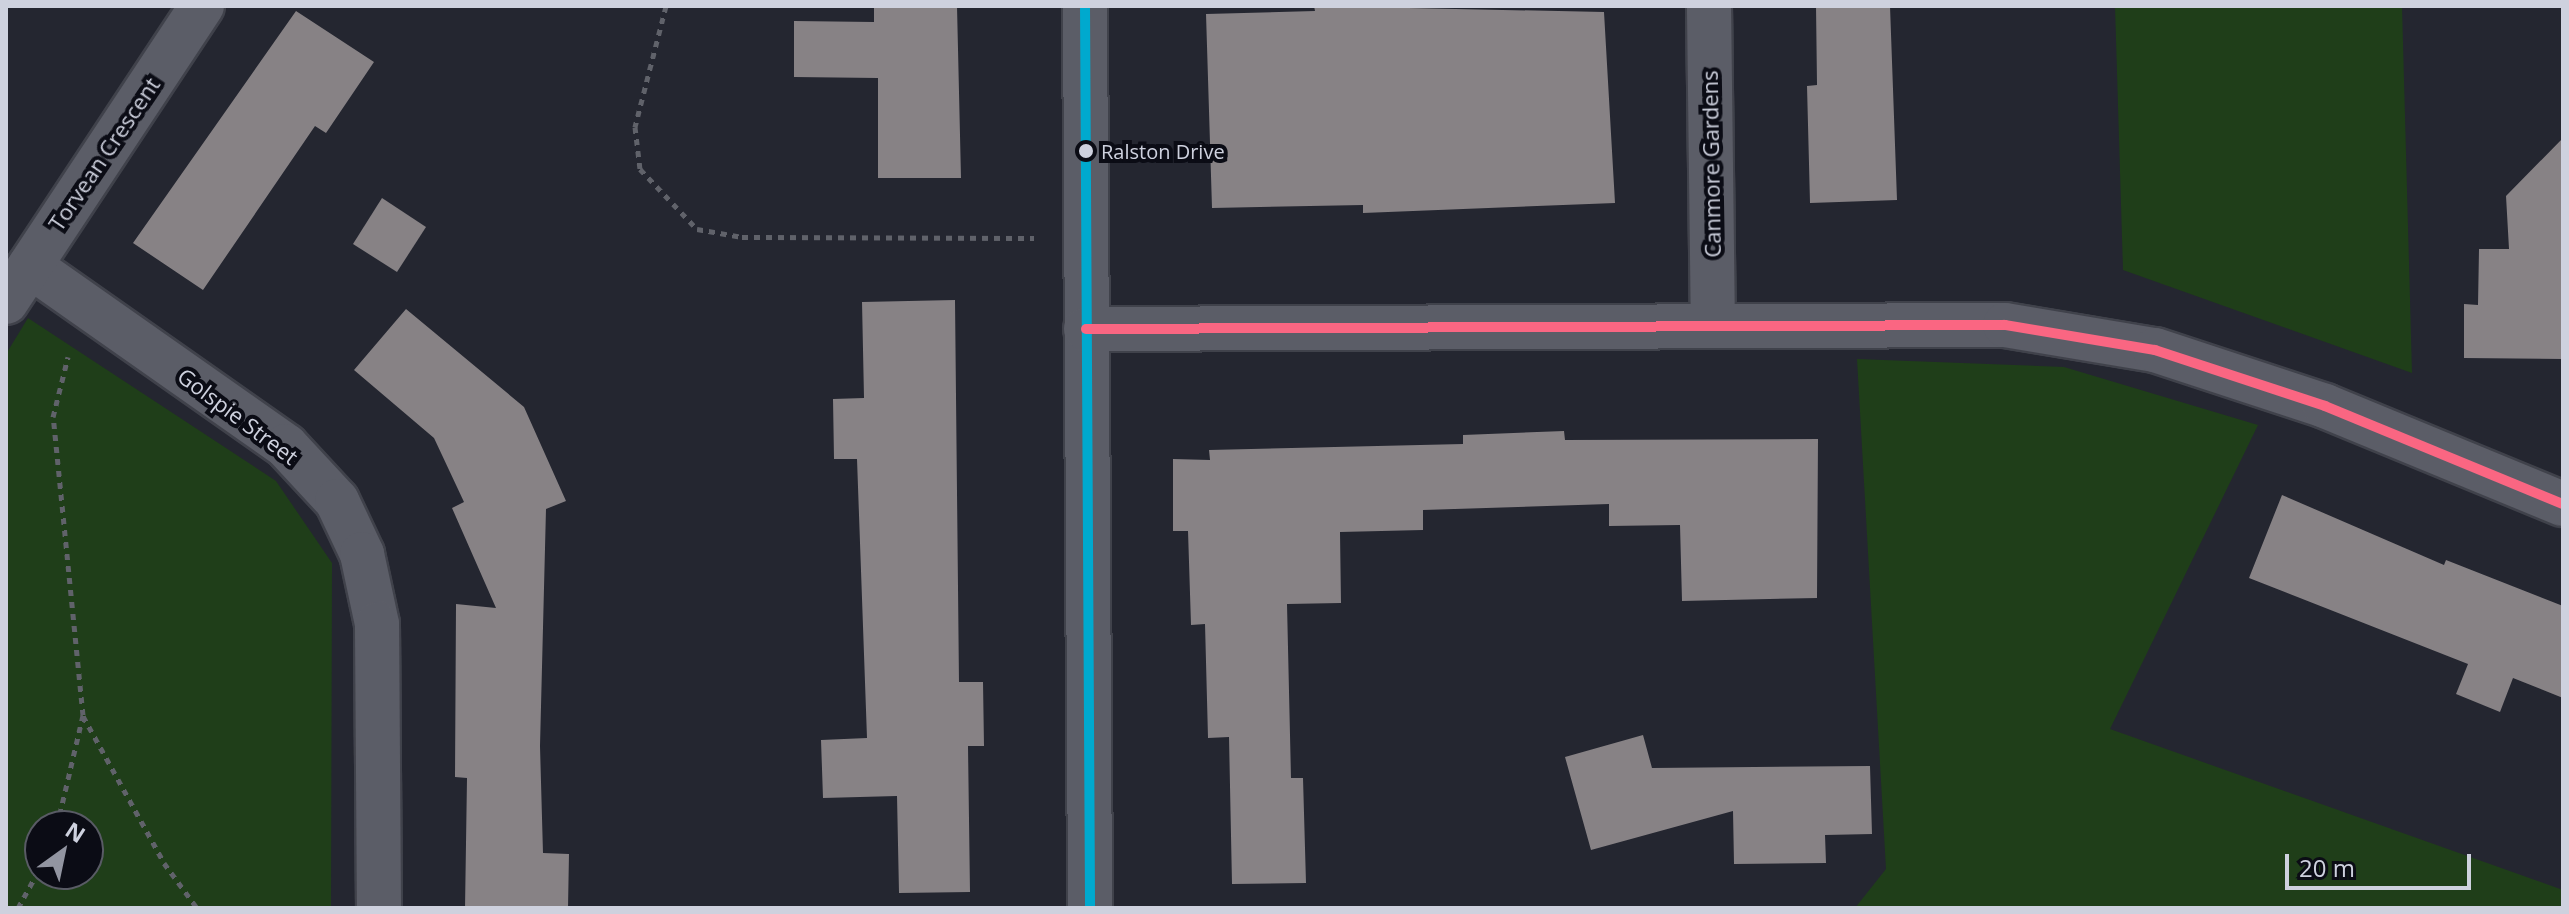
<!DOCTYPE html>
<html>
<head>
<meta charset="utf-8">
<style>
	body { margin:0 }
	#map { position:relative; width:2569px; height:914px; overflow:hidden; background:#242630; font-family:"Open Sans",sans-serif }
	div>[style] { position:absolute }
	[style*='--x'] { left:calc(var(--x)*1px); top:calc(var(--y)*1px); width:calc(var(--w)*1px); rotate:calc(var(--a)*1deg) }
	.green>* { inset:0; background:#1f3e19 }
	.building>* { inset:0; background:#878285 }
	.path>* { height:5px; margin-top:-2.5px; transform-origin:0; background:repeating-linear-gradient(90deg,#60626a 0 6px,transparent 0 12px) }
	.roads { filter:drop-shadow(2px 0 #40424b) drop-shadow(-2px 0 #40424b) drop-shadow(0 2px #40424b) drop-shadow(0 -2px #40424b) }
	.street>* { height:44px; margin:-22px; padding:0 22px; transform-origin:22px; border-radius:22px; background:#5b5d67 }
	.bus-1>* { height:10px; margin:-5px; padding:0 5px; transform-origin:5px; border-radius:5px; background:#00a9ce }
	.bus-2>* { height:10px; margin:-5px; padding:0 5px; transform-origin:5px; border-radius:5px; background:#fa6682 }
	.dots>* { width:22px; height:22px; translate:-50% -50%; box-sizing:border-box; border:4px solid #0b0c15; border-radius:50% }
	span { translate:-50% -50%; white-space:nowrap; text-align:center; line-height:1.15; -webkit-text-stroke:8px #0b0c15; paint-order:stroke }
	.bus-label { font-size:20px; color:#ced1de }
	.left { translate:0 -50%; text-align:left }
	.street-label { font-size:22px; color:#ced1de }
	.frame { position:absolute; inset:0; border:8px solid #ced1de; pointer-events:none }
	.north { position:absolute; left:24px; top:810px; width:80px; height:80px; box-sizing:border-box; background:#0b0c15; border:2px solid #595b65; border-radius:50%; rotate:33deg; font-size:22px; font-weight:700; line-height:32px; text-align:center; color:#ced1de }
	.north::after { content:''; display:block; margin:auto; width:28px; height:36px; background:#9295a1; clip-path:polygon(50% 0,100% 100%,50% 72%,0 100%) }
	.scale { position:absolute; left:2285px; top:854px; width:186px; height:36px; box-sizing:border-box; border:4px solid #ced1de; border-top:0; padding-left:10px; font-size:24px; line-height:28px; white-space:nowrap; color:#ced1de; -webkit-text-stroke:6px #0b0c15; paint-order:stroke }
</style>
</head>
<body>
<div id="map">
	<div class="green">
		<i style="clip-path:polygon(2115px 6px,2402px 6px,2412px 373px,2123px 270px)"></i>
		<i style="clip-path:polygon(evenodd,28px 318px,276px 481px,332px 563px,331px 908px,6px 908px,6px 354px,28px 318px,40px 826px,88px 826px,88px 874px,40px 874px,40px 826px)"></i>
		<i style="clip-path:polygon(1857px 359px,2064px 367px,2258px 425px,2110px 729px,2563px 890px,2563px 908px,1855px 908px,1886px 869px)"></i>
	</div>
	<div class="building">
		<i style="clip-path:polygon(874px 6px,957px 6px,961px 178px,878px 178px,878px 78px,794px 77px,794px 21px,874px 22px)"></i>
		<i style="clip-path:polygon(1314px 6px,1604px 12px,1615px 203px,1363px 213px,1363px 205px,1212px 208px,1206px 14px,1315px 11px)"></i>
		<i style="clip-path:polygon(1816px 6px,1890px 6px,1897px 200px,1810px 203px,1807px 86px,1817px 85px)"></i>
		<i style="clip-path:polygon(296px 11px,374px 62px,326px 133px,315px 126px,203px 290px,133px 243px)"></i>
		<i style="clip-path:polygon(2563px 138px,2563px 359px,2464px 358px,2464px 304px,2478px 305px,2479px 249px,2509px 249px,2506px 196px)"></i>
		<i style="clip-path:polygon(382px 198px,426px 227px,397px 272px,353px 244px)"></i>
		<i style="clip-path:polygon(955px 300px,959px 682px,983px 682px,984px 746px,968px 746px,970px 892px,899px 893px,897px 796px,823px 798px,821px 740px,867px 738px,857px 459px,834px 459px,833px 399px,864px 398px,862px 302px)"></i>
		<i style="clip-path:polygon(406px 309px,524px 407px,566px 501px,546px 509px,540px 746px,543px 853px,569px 854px,568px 908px,465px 908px,467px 778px,455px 777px,456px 604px,496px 608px,452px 508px,464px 502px,434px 438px,354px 370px)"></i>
		<i style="clip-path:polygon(1564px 431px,1565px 440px,1818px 439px,1817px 598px,1682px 601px,1680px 525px,1609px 526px,1609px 504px,1423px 510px,1423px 530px,1340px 532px,1341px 603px,1287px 604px,1291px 778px,1303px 778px,1306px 883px,1232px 884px,1229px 737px,1208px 738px,1205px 624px,1191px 625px,1188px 531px,1173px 531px,1173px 459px,1210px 460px,1209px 450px,1463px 444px,1463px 435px)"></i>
		<i style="clip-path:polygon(2282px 495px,2444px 565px,2446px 560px,2563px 606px,2563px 698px,2513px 678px,2500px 712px,2456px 694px,2468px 664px,2249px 578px)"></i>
		<i style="clip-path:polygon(1643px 735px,1652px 768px,1870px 766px,1872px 834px,1825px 835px,1826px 863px,1734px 864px,1733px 811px,1591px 850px,1565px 757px)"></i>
	</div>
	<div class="path">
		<i style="--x:666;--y:6;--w:125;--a:104.4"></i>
		<i style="--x:635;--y:127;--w:42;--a:83.2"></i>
		<i style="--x:640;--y:169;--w:83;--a:46.5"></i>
		<i style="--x:697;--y:229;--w:46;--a:10.1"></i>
		<i style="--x:742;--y:237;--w:292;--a:0.2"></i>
		<i style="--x:83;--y:716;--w:168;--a:61.1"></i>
		<i style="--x:164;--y:863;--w:56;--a:53.7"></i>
		<i style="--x:57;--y:826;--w:114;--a:-76.8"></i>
		<i style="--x:83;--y:715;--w:300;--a:-95.7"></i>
		<i style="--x:53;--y:417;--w:62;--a:-76"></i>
		<i style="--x:18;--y:908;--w:46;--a:-61.2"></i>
	</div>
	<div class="roads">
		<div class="street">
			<i style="--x:1085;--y:6;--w:902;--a:89.68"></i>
			<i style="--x:1709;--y:6;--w:316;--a:89.3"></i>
			<i style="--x:30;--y:266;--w:313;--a:35.1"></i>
			<i style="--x:286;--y:446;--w:75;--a:47.2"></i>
			<i style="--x:337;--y:501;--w:59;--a:64.7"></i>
			<i style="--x:362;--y:554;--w:72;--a:77.9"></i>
			<i style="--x:377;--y:624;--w:284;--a:89.6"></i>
			<i style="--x:6;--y:302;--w:355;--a:-56.5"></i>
			<i style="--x:1086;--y:329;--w:919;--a:-0.25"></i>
			<i style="--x:2005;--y:325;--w:152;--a:9.5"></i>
			<i style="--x:2155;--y:350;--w:179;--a:18.2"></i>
			<i style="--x:2325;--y:406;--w:257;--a:22.4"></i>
		</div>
	</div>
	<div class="bus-1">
		<i style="--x:1085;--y:6;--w:902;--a:89.68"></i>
	</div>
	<div class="bus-2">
		<i style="--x:1086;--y:329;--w:919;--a:-0.25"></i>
		<i style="--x:2005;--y:325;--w:152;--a:9.5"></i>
		<i style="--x:2155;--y:350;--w:179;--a:18.2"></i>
		<i style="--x:2325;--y:406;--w:257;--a:22.4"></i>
	</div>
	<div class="dots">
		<i style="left:1086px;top:151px;background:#ced1de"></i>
	</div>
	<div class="bus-label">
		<span class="left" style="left:1101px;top:151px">Ralston Drive</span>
	</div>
	<div class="street-label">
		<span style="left:104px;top:154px;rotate:-56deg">Torvean Crescent</span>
		<span style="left:1711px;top:164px;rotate:-91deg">Canmore Gardens</span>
		<span style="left:238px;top:416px;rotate:37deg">Golspie Street</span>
	</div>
	<div class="frame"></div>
	<div class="north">N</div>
	<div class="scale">20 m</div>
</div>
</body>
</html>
